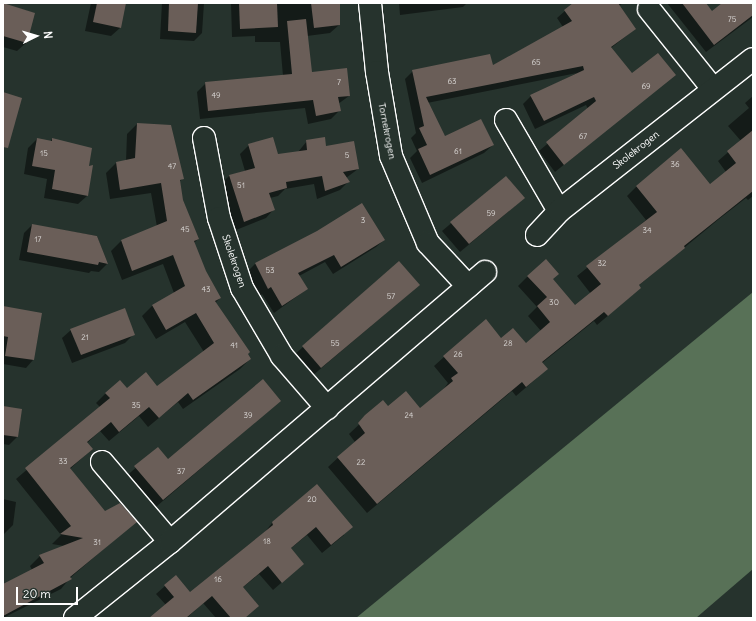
<!DOCTYPE html>
<html>
<head>
<meta charset="utf-8">
<style>
	body { margin:0 }
	#map { position:relative; width:756px; height:621px; overflow:hidden; background:#26332d; font-family:Delius,sans-serif }
	div>[style] { position:absolute }
	[style*='--x'] { left:calc(var(--x)*1px); top:calc(var(--y)*1px); width:calc(var(--w)*1px); rotate:calc(var(--a)*1deg) }
	.green>* { inset:0; background:#587157 }
	.shadow>* { inset:0; background:#0007 }
	.building>* { inset:0; background:#6a5e58 }
	.roads { filter:drop-shadow(1px 0 #fff) drop-shadow(-1px 0 #fff) drop-shadow(0 1px #fff) drop-shadow(0 -1px #fff) }
	.minor>* { height:22px; margin:-11px; padding:0 11px; transform-origin:11px; border-radius:11px; background:#26332d }
	span { translate:-50% -50%; white-space:nowrap; text-align:center; line-height:1.15; -webkit-text-stroke:3px #26332d; paint-order:stroke }
	.number-label { font-size:8px; color:#dad7d5 }
	.number-label span { -webkit-text-stroke-width:0 }
	.street-label { font-size:10px; color:#fff }
	.frame { position:absolute; inset:0; border:4px solid #fff; pointer-events:none }
	.north { position:absolute; left:16px; top:16px; width:40px; height:40px; -webkit-text-stroke:3px #26332d; paint-order:stroke; rotate:85deg; font-size:11px; font-weight:700; line-height:16px; text-align:center; color:#fff }
	.north::after { content:''; display:block; margin:auto; width:14px; height:18px; background:#fff; clip-path:polygon(50% 0,100% 100%,50% 72%,0 100%) }
	.scale { position:absolute; left:16px; top:587px; width:62px; height:18px; box-sizing:border-box; border:2px solid #fff; border-top:0; padding-left:5px; font-size:12px; line-height:14px; white-space:nowrap; color:#fff; -webkit-text-stroke:3px #26332d; paint-order:stroke }
</style>
</head>
<body>
<div id="map">
	<div class="green">
		<i style="clip-path:polygon(753px 292px,753px 569px,696px 618px,356px 618px)"></i>
	</div>
	<div class="shadow">
		<i style="clip-path:polygon(91px 3px,125px 3px,120px 28px,111px 36px,85px 31px)"></i>
		<i style="clip-path:polygon(162px 3px,204px 3px,202px 33px,194px 41px,160px 39px)"></i>
		<i style="clip-path:polygon(231px 3px,339px 3px,339px 25px,330px 33px,307px 36px,311px 73px,349px 96px,338px 104px,339px 111px,331px 119px,308px 124px,305px 108px,200px 119px,197px 92px,206px 83px,283px 76px,280px 42px,255px 42px,255px 36px,232px 37px)"></i>
		<i style="clip-path:polygon(399px 3px,467px 3px,463px 7px,400px 15px)"></i>
		<i style="clip-path:polygon(574px 3px,623px 3px,619px 6px,635px 29px,611px 48px,632px 75px,674px 75px,555px 172px,539px 151px,588px 109px,586px 105px,535px 129px,523px 104px,531px 96px,577px 73px,427px 103px,444px 138px,493px 145px,484px 153px,422px 183px,410px 158px,417px 151px,411px 138px,416px 133px,405px 79px,413px 71px,492px 66px,563px 27px,557px 18px)"></i>
		<i style="clip-path:polygon(667px 3px,704px 3px,712px 12px,723px 3px,753px 3px,753px 17px,706px 52px)"></i>
		<i style="clip-path:polygon(3px 4px,34px 13px,26px 43px,17px 51px,3px 47px)"></i>
		<i style="clip-path:polygon(753px 96px,753px 196px,748px 200px,746px 198px,719px 219px,638px 286px,640px 288px,630px 297px,597px 325px,594px 321px,542px 363px,537px 378px,516px 396px,512px 391px,367px 513px,328px 467px,355px 442px,349px 434px,383px 402px,388px 407px,420px 409px,443px 390px,448px 383px,434px 366px,444px 357px,501px 339px,526px 344px,541px 331px,528px 316px,537px 307px,518px 286px,528px 276px,552px 279px,575px 307px,591px 294px,577px 276px,646px 220px,627px 196px,637px 186px,709px 185px,726px 172px,718px 161px,741px 141px,728px 126px,749px 108px,745px 103px)"></i>
		<i style="clip-path:polygon(137px 124px,182px 179px,179px 182px,182px 200px,198px 239px,194px 243px,205px 272px,220px 298px,215px 303px,250px 359px,240px 369px,183px 409px,178px 402px,148px 427px,139px 416px,109px 441px,100px 431px,87px 443px,92px 449px,70px 469px,105px 512px,135px 522px,70px 578px,61px 589px,3px 618px,3px 585px,32px 570px,30px 566px,40px 556px,64px 546px,52px 544px,61px 535px,16px 479px,100px 407px,96px 403px,106px 393px,157px 387px,204px 352px,185px 322px,156px 339px,142px 316px,152px 306px,174px 293px,163px 264px,122px 280px,111px 251px,121px 241px,157px 227px,151px 193px,110px 199px,106px 173px,116px 163px,126px 161px,127px 134px)"></i>
		<i style="clip-path:polygon(37px 139px,50px 142px,52px 139px,88px 167px,87px 196px,78px 204px,44px 198px,47px 179px,24px 174px,28px 148px)"></i>
		<i style="clip-path:polygon(307px 141px,326px 147px,358px 169px,346px 178px,348px 182px,340px 190px,317px 199px,314px 184px,285px 189px,278px 196px,270px 198px,274px 209px,266px 218px,236px 230px,221px 184px,229px 176px,245px 171px,240px 154px,249px 145px,277px 155px,298px 152px)"></i>
		<i style="clip-path:polygon(506px 177px,515px 206px,460px 252px,442px 231px)"></i>
		<i style="clip-path:polygon(32px 225px,97px 236px,107px 264px,99px 272px,91px 271px,89px 273px,19px 260px,24px 233px)"></i>
		<i style="clip-path:polygon(317px 232px,384px 240px,376px 247px,333px 274px,325px 262px,299px 276px,307px 289px,274px 313px,262px 294px,260px 296px,247px 272px,255px 264px)"></i>
		<i style="clip-path:polygon(410px 293px,312px 376px,294px 355px,303px 347px)"></i>
		<i style="clip-path:polygon(3px 307px,33px 360px,26px 368px,3px 364px)"></i>
		<i style="clip-path:polygon(71px 330px,134px 334px,125px 343px,72px 363px,62px 338px)"></i>
		<i style="clip-path:polygon(280px 401px,150px 512px,122px 480px,158px 448px,168px 460px)"></i>
		<i style="clip-path:polygon(3px 407px,17px 437px,9px 445px,3px 444px)"></i>
		<i style="clip-path:polygon(317px 485px,344px 535px,322px 553px,307px 535px,290px 549px,303px 564px,273px 590px,259px 574px,242px 588px,245px 618px,216px 618px,203px 603px,187px 618px,150px 618px,166px 605px,156px 594px,165px 586px,190px 593px,265px 532px,272px 523px)"></i>
		<i style="clip-path:polygon(3px 499px,16px 502px,13px 525px,3px 535px)"></i>
	</div>
	<div class="building">
		<i style="clip-path:polygon(3px 3px,35px 13px,27px 43px,3px 36px)"></i>
		<i style="clip-path:polygon(97px 3px,126px 3px,121px 28px,93px 22px)"></i>
		<i style="clip-path:polygon(169px 3px,198px 3px,196px 33px,168px 31px)"></i>
		<i style="clip-path:polygon(239px 3px,277px 3px,278px 27px,240px 29px)"></i>
		<i style="clip-path:polygon(311px 3px,340px 3px,340px 25px,314px 28px)"></i>
		<i style="clip-path:polygon(573px 3px,618px 3px,636px 29px,611px 47px,632px 73px,658px 53px,676px 75px,564px 165px,546px 142px,596px 101px,594px 97px,544px 121px,530px 95px,584px 70px,583px 66px,426px 97px,445px 136px,481px 119px,494px 145px,430px 175px,418px 149px,427px 145px,419px 128px,424px 126px,412px 70px,490px 54px,493px 65px,572px 21px,564px 10px)"></i>
		<i style="clip-path:polygon(682px 3px,706px 3px,712px 11px,722px 3px,753px 3px,753px 15px,714px 45px)"></i>
		<i style="clip-path:polygon(306px 19px,312px 72px,347px 68px,350px 96px,338px 97px,341px 111px,316px 116px,313px 100px,208px 111px,205px 82px,292px 74px,287px 21px)"></i>
		<i style="clip-path:polygon(3px 92px,22px 98px,8px 148px,3px 147px)"></i>
		<i style="clip-path:polygon(137px 123px,171px 125px,184px 179px,180px 180px,183px 200px,199px 239px,194px 241px,206px 271px,221px 298px,215px 301px,250px 352px,248px 354px,251px 359px,193px 400px,188px 393px,159px 418px,149px 407px,119px 432px,111px 422px,87px 442px,93px 449px,70px 468px,105px 511px,120px 503px,137px 522px,70px 577px,72px 579px,3px 616px,3px 584px,44px 563px,39px 555px,83px 538px,60px 534px,71px 526px,25px 468px,110px 398px,105px 393px,120px 380px,127px 388px,146px 372px,157px 386px,214px 343px,196px 313px,166px 330px,152px 305px,185px 286px,173px 255px,132px 271px,121px 240px,167px 221px,161px 183px,120px 190px,116px 162px,135px 158px)"></i>
		<i style="clip-path:polygon(753px 130px,753px 191px,684px 246px,685px 248px,639px 285px,641px 288px,608px 316px,604px 312px,542px 362px,548px 369px,526px 387px,522px 382px,377px 504px,337px 457px,365px 433px,358px 423px,365px 415px,383px 400px,388px 406px,406px 391px,420px 408px,453px 381px,451px 378px,458px 373px,443px 356px,486px 319px,501px 338px,513px 328px,526px 343px,550px 322px,537px 306px,547px 297px,527px 276px,546px 259px,559px 274px,553px 279px,575px 305px,601px 284px,586px 266px,657px 212px,636px 186px,681px 148px,710px 184px,736px 163px,727px 151px)"></i>
		<i style="clip-path:polygon(273px 137px,278px 154px,307px 150px,306px 140px,325px 137px,326px 146px,354px 141px,359px 169px,343px 172px,350px 182px,325px 191px,322px 176px,286px 182px,287px 188px,269px 193px,275px 210px,244px 222px,229px 175px,255px 168px,248px 144px)"></i>
		<i style="clip-path:polygon(37px 138px,52px 141px,52px 138px,92px 148px,89px 166px,93px 165px,88px 196px,52px 189px,55px 170px,32px 166px)"></i>
		<i style="clip-path:polygon(506px 176px,525px 198px,469px 244px,450px 222px)"></i>
		<i style="clip-path:polygon(362px 203px,385px 240px,341px 267px,334px 255px,298px 273px,308px 289px,282px 306px,271px 287px,268px 289px,255px 263px,317px 231px)"></i>
		<i style="clip-path:polygon(32px 224px,97px 236px,108px 264px,99px 262px,98px 265px,27px 252px)"></i>
		<i style="clip-path:polygon(399px 261px,420px 285px,321px 368px,302px 346px)"></i>
		<i style="clip-path:polygon(3px 306px,42px 313px,34px 360px,5px 356px,8px 337px,3px 336px)"></i>
		<i style="clip-path:polygon(125px 308px,135px 335px,81px 355px,70px 329px)"></i>
		<i style="clip-path:polygon(263px 379px,281px 401px,163px 500px,134px 466px,158px 447px,168px 459px)"></i>
		<i style="clip-path:polygon(3px 406px,22px 409px,18px 437px,3px 435px)"></i>
		<i style="clip-path:polygon(317px 484px,353px 527px,331px 545px,316px 527px,291px 548px,304px 564px,282px 583px,268px 566px,243px 587px,259px 606px,245px 618px,231px 618px,212px 596px,186px 618px,149px 618px,174px 597px,164px 585px,176px 575px,190px 592px,273px 525px,272px 522px)"></i>
	</div>
	<div class="roads">
		<div class="minor">
			<i style="--x:370;--y:3;--w:69;--a:84.2"></i>
			<i style="--x:377;--y:72;--w:85;--a:80.5"></i>
			<i style="--x:391;--y:156;--w:95;--a:67"></i>
			<i style="--x:428;--y:243;--w:59;--a:47.1"></i>
			<i style="--x:649;--y:9;--w:102;--a:51.3"></i>
			<i style="--x:506;--y:120;--w:105;--a:59.8"></i>
			<i style="--x:204;--y:138;--w:81;--a:79.4"></i>
			<i style="--x:219;--y:218;--w:74;--a:71.8"></i>
			<i style="--x:242;--y:288;--w:79;--a:59.5"></i>
			<i style="--x:282;--y:356;--w:69;--a:49.1"></i>
			<i style="--x:537;--y:235;--w:33;--a:-47"></i>
			<i style="--x:559;--y:211;--w:246;--a:-38.1"></i>
			<i style="--x:102;--y:462;--w:105;--a:49.6"></i>
			<i style="--x:75;--y:618;--w:122;--a:-38.7"></i>
			<i style="--x:170;--y:542;--w:415;--a:-40.6"></i>
		</div>
	</div>
	<div class="number-label">
		<span style="left:732px;top:20px">75</span>
		<span style="left:536px;top:63px">65</span>
		<span style="left:452px;top:82px">63</span>
		<span style="left:339px;top:83px">7</span>
		<span style="left:646px;top:87px">69</span>
		<span style="left:216px;top:96px">49</span>
		<span style="left:583px;top:137px">67</span>
		<span style="left:458px;top:152px">61</span>
		<span style="left:44px;top:154px">15</span>
		<span style="left:347px;top:156px">5</span>
		<span style="left:675px;top:165px">36</span>
		<span style="left:172px;top:167px">47</span>
		<span style="left:241px;top:186px">51</span>
		<span style="left:491px;top:214px">59</span>
		<span style="left:363px;top:221px">3</span>
		<span style="left:185px;top:230px">45</span>
		<span style="left:647px;top:231px">34</span>
		<span style="left:38px;top:240px">17</span>
		<span style="left:602px;top:264px">32</span>
		<span style="left:270px;top:271px">53</span>
		<span style="left:206px;top:290px">43</span>
		<span style="left:391px;top:297px">57</span>
		<span style="left:554px;top:303px">30</span>
		<span style="left:85px;top:338px">21</span>
		<span style="left:335px;top:344px">55</span>
		<span style="left:508px;top:344px">28</span>
		<span style="left:234px;top:346px">41</span>
		<span style="left:458px;top:355px">26</span>
		<span style="left:136px;top:406px">35</span>
		<span style="left:248px;top:416px">39</span>
		<span style="left:409px;top:416px">24</span>
		<span style="left:63px;top:462px">33</span>
		<span style="left:361px;top:463px">22</span>
		<span style="left:181px;top:472px">37</span>
		<span style="left:312px;top:500px">20</span>
		<span style="left:267px;top:542px">18</span>
		<span style="left:97px;top:543px">31</span>
		<span style="left:218px;top:580px">16</span>
	</div>
	<div class="street-label">
		<span style="left:387px;top:131px;rotate:79deg">Tornekrogen</span>
		<span style="left:636px;top:150px;rotate:-38deg">Skolekrogen</span>
		<span style="left:234px;top:261px;rotate:71deg">Skolekrogen</span>
	</div>
	<div class="frame"></div>
	<div class="north">N</div>
	<div class="scale">20 m</div>
</div>
</body>
</html>
